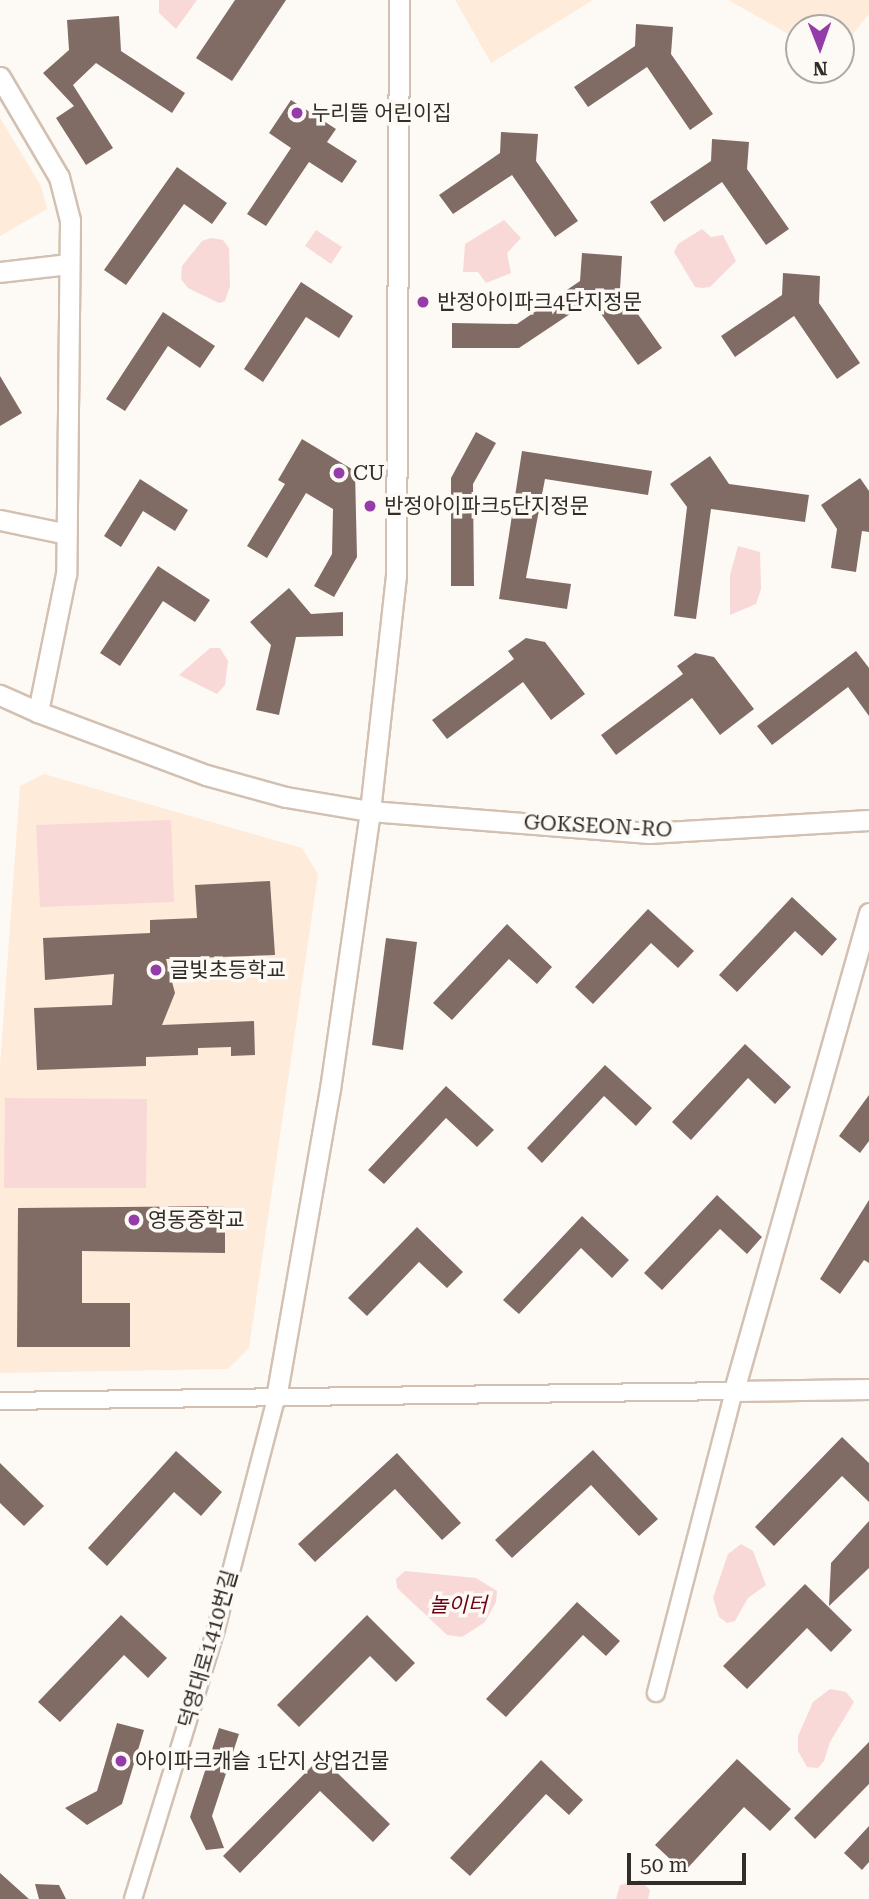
<!DOCTYPE html>
<html>
<head>
<meta charset="utf-8">
<style>
	body { margin:0 }
	#map { position:relative; width:869px; height:1899px; overflow:hidden; background:#fdfaf6; font-family:"Roboto Serif","Noto Sans KR",serif }
	div>[style] { position:absolute }
	[style*='--x'] { left:calc(var(--x)*1px); top:calc(var(--y)*1px); width:calc(var(--w)*1px); rotate:calc(var(--a)*1deg) }
	.built>* { inset:0; background:#feebda }
	.green>* { inset:0; background:#f8d9d7 }
	.building>* { inset:0; background:#806c64 }
	.roads { filter:drop-shadow(2px 0 #d2c1b2) drop-shadow(-2px 0 #d2c1b2) drop-shadow(0 2px #d2c1b2) drop-shadow(0 -2px #d2c1b2) }
	.minor>* { height:16px; margin:-8px; padding:0 8px; transform-origin:8px; border-radius:8px; background:#fff }
	.tertiary>* { height:19px; margin:-9.5px; padding:0 9.5px; transform-origin:9.5px; border-radius:9.5px; background:#fff }
	.dots>* { width:19px; height:19px; translate:-50% -50%; box-sizing:border-box; border:4px solid #fdfaf6; border-radius:50% }
	span { translate:-50% -50%; white-space:nowrap; text-align:center; line-height:1.15; -webkit-text-stroke:7px #fdfaf6; paint-order:stroke }
	.poi-label { font-size:21px; color:#332d27 }
	.left { translate:0 -50%; text-align:left }
	.street-label { font-size:21px; color:#332d27 }
	.park-label { font-size:21px; color:#6b0214; font-style:italic }
	.north { position:absolute; left:785px; top:14px; width:70px; height:70px; box-sizing:border-box; background:#fdfaf6; border:2px solid #aca8a3; border-radius:50%; rotate:179deg; font-size:19px; font-weight:700; line-height:28px; text-align:center; color:#332d27 }
	.north::after { content:''; display:block; margin:auto; width:24px; height:32px; background:#943da9; clip-path:polygon(50% 0,100% 100%,50% 72%,0 100%) }
	.scale { position:absolute; left:627px; top:1853px; width:119px; height:32px; box-sizing:border-box; border:4px solid #332d27; border-top:0; padding-left:9px; font-size:21px; line-height:24px; white-space:nowrap; color:#332d27; -webkit-text-stroke:5px #fdfaf6; paint-order:stroke }
</style>
</head>
<body>
<div id="map">
	<div class="built">
		<i style="clip-path:polygon(455px 0,593px 0,491px 63px)"></i>
		<i style="clip-path:polygon(728px 0,869px 0,869px 14px,841px 49px,841px 28px,799px 28px,799px 40px)"></i>
		<i style="clip-path:polygon(0 118px,41px 186px,47px 209px,0 236px)"></i>
		<i style="clip-path:polygon(44px 774px,302px 848px,318px 874px,249px 1348px,228px 1369px,0 1373px,0 1066px,20px 786px)"></i>
	</div>
	<div class="green">
		<i style="clip-path:polygon(159px 0,197px 0,176px 29px,159px 13px)"></i>
		<i style="clip-path:polygon(504px 220px,521px 238px,507px 253px,511px 273px,486px 283px,478px 272px,463px 272px,465px 244px)"></i>
		<i style="clip-path:polygon(702px 229px,711px 237px,723px 235px,736px 261px,710px 287px,702px 288px,695px 287px,674px 252px,678px 244px)"></i>
		<i style="clip-path:polygon(316px 230px,342px 247px,331px 264px,305px 246px)"></i>
		<i style="clip-path:polygon(211px 238px,223px 240px,229px 248px,230px 286px,225px 301px,219px 303px,188px 288px,181px 279px,182px 266px,202px 241px)"></i>
		<i style="clip-path:polygon(738px 546px,760px 552px,761px 589px,756px 604px,730px 615px,730px 575px)"></i>
		<i style="clip-path:polygon(210px 648px,220px 648px,228px 661px,225px 685px,217px 694px,179px 675px)"></i>
		<i style="clip-path:polygon(171px 820px,174px 902px,40px 907px,36px 825px)"></i>
		<i style="clip-path:polygon(5px 1098px,147px 1099px,146px 1188px,4px 1188px)"></i>
		<i style="clip-path:polygon(741px 1544px,753px 1551px,766px 1585px,748px 1598px,735px 1621px,727px 1623px,719px 1617px,713px 1598px,728px 1554px)"></i>
		<i style="clip-path:polygon(405px 1571px,476px 1578px,497px 1591px,496px 1602px,485px 1622px,462px 1637px,447px 1635px,397px 1588px,396px 1579px)"></i>
		<i style="clip-path:polygon(830px 1689px,846px 1692px,854px 1702px,830px 1742px,824px 1761px,818px 1768px,807px 1767px,798px 1751px,798px 1736px,813px 1702px)"></i>
		<i style="clip-path:polygon(640px 1880px,650px 1890px,648px 1899px,616px 1899px,620px 1885px)"></i>
	</div>
	<div class="building">
		<i style="clip-path:polygon(235px 0,286px 0,232px 81px,196px 58px)"></i>
		<i style="clip-path:polygon(119px 16px,121px 51px,185px 93px,172px 113px,96px 63px,73px 85px,113px 148px,86px 165px,56px 118px,74px 106px,43px 73px,69px 50px,67px 20px)"></i>
		<i style="clip-path:polygon(636px 24px,673px 27px,671px 54px,713px 114px,690px 130px,647px 67px,588px 107px,574px 87px,635px 46px)"></i>
		<i style="clip-path:polygon(291px 100px,336px 129px,327px 142px,357px 161px,342px 183px,309px 162px,266px 226px,247px 214px,291px 148px,269px 133px)"></i>
		<i style="clip-path:polygon(501px 132px,538px 134px,536px 161px,578px 221px,555px 237px,512px 175px,453px 214px,439px 195px,500px 153px)"></i>
		<i style="clip-path:polygon(712px 139px,749px 142px,747px 169px,789px 229px,766px 245px,722px 182px,664px 222px,650px 202px,711px 161px)"></i>
		<i style="clip-path:polygon(177px 167px,227px 203px,212px 224px,184px 204px,126px 285px,104px 270px)"></i>
		<i style="clip-path:polygon(582px 253px,622px 256px,620px 289px,662px 348px,638px 365px,591px 300px,519px 348px,452px 348px,452px 323px,517px 324px,580px 281px)"></i>
		<i style="clip-path:polygon(783px 273px,820px 276px,819px 303px,860px 363px,837px 379px,794px 316px,735px 357px,721px 336px,782px 295px)"></i>
		<i style="clip-path:polygon(301px 282px,353px 316px,339px 338px,306px 317px,263px 382px,244px 369px)"></i>
		<i style="clip-path:polygon(163px 312px,215px 346px,200px 368px,168px 346px,125px 411px,106px 399px)"></i>
		<i style="clip-path:polygon(0 376px,22px 413px,0 426px)"></i>
		<i style="clip-path:polygon(476px 432px,496px 443px,473px 484px,474px 586px,451px 586px,451px 478px)"></i>
		<i style="clip-path:polygon(302px 439px,355px 471px,357px 557px,334px 597px,314px 586px,332px 554px,333px 509px,306px 493px,267px 558px,247px 546px,285px 484px,278px 480px)"></i>
		<i style="clip-path:polygon(522px 451px,652px 471px,648px 495px,545px 479px,526px 578px,571px 584px,567px 609px,499px 599px)"></i>
		<i style="clip-path:polygon(710px 456px,729px 484px,809px 495px,805px 522px,711px 509px,696px 619px,674px 616px,687px 507px,670px 484px)"></i>
		<i style="clip-path:polygon(860px 478px,869px 491px,869px 532px,862px 531px,856px 572px,831px 568px,837px 529px,821px 505px)"></i>
		<i style="clip-path:polygon(140px 479px,188px 510px,175px 531px,143px 511px,121px 547px,104px 536px)"></i>
		<i style="clip-path:polygon(158px 566px,210px 600px,195px 622px,163px 601px,120px 666px,100px 653px)"></i>
		<i style="clip-path:polygon(289px 588px,311px 614px,343px 612px,343px 636px,296px 637px,279px 715px,256px 710px,271px 645px,250px 622px)"></i>
		<i style="clip-path:polygon(526px 638px,545px 642px,585px 694px,551px 720px,523px 682px,447px 739px,432px 720px,514px 659px,508px 651px)"></i>
		<i style="clip-path:polygon(856px 651px,869px 668px,869px 716px,848px 687px,772px 745px,757px 726px)"></i>
		<i style="clip-path:polygon(695px 653px,714px 657px,754px 709px,720px 735px,692px 698px,616px 755px,601px 735px,683px 674px,677px 666px)"></i>
		<i style="clip-path:polygon(270px 881px,275px 955px,166px 959px,175px 993px,162px 1025px,254px 1021px,255px 1055px,231px 1056px,231px 1047px,198px 1048px,198px 1055px,146px 1057px,146px 1066px,37px 1070px,34px 1008px,112px 1005px,114px 974px,45px 980px,43px 938px,150px 933px,150px 920px,197px 918px,195px 885px)"></i>
		<i style="clip-path:polygon(792px 897px,837px 939px,822px 956px,795px 931px,737px 992px,719px 975px)"></i>
		<i style="clip-path:polygon(648px 909px,694px 951px,678px 968px,651px 943px,593px 1004px,575px 987px)"></i>
		<i style="clip-path:polygon(507px 924px,552px 967px,537px 984px,509px 959px,452px 1020px,433px 1003px)"></i>
		<i style="clip-path:polygon(386px 938px,417px 942px,403px 1050px,372px 1045px)"></i>
		<i style="clip-path:polygon(745px 1044px,791px 1087px,775px 1104px,748px 1078px,691px 1140px,672px 1122px)"></i>
		<i style="clip-path:polygon(605px 1065px,652px 1108px,636px 1126px,604px 1096px,542px 1163px,527px 1148px)"></i>
		<i style="clip-path:polygon(446px 1086px,494px 1130px,477px 1147px,446px 1118px,384px 1184px,368px 1170px)"></i>
		<i style="clip-path:polygon(869px 1095px,869px 1141px,860px 1153px,839px 1136px)"></i>
		<i style="clip-path:polygon(717px 1195px,762px 1237px,747px 1254px,720px 1229px,662px 1290px,644px 1273px)"></i>
		<i style="clip-path:polygon(869px 1200px,869px 1263px,864px 1260px,840px 1294px,820px 1279px)"></i>
		<i style="clip-path:polygon(225px 1206px,225px 1253px,82px 1251px,82px 1303px,130px 1303px,130px 1347px,17px 1347px,18px 1208px)"></i>
		<i style="clip-path:polygon(582px 1216px,629px 1260px,612px 1278px,581px 1248px,519px 1314px,503px 1300px)"></i>
		<i style="clip-path:polygon(417px 1227px,463px 1272px,447px 1288px,419px 1262px,367px 1316px,348px 1298px)"></i>
		<i style="clip-path:polygon(842px 1437px,869px 1463px,869px 1502px,842px 1476px,774px 1546px,755px 1527px)"></i>
		<i style="clip-path:polygon(593px 1450px,658px 1519px,639px 1536px,591px 1485px,512px 1558px,495px 1540px)"></i>
		<i style="clip-path:polygon(176px 1451px,222px 1492px,201px 1516px,174px 1492px,107px 1566px,88px 1548px)"></i>
		<i style="clip-path:polygon(397px 1453px,461px 1523px,442px 1540px,395px 1489px,315px 1562px,298px 1544px)"></i>
		<i style="clip-path:polygon(0 1463px,44px 1506px,24px 1526px,0 1503px)"></i>
		<i style="clip-path:polygon(869px 1521px,869px 1568px,829px 1606px,831px 1563px)"></i>
		<i style="clip-path:polygon(805px 1584px,852px 1630px,831px 1652px,807px 1628px,747px 1689px,723px 1666px)"></i>
		<i style="clip-path:polygon(577px 1602px,620px 1641px,606px 1656px,583px 1635px,506px 1717px,486px 1699px)"></i>
		<i style="clip-path:polygon(121px 1615px,167px 1658px,148px 1678px,124px 1655px,60px 1722px,38px 1702px)"></i>
		<i style="clip-path:polygon(367px 1615px,415px 1663px,396px 1682px,370px 1656px,299px 1727px,277px 1705px)"></i>
		<i style="clip-path:polygon(117px 1723px,144px 1730px,122px 1804px,87px 1825px,65px 1808px,97px 1791px)"></i>
		<i style="clip-path:polygon(219px 1728px,239px 1734px,212px 1816px,224px 1848px,206px 1850px,190px 1817px)"></i>
		<i style="clip-path:polygon(869px 1742px,869px 1784px,815px 1839px,794px 1818px)"></i>
		<i style="clip-path:polygon(321px 1757px,390px 1824px,373px 1842px,320px 1791px,240px 1873px,223px 1856px)"></i>
		<i style="clip-path:polygon(737px 1759px,791px 1809px,770px 1831px,744px 1807px,684px 1872px,655px 1845px)"></i>
		<i style="clip-path:polygon(541px 1760px,583px 1800px,569px 1815px,546px 1794px,470px 1876px,450px 1858px)"></i>
		<i style="clip-path:polygon(869px 1826px,869px 1862px,862px 1870px,844px 1853px)"></i>
		<i style="clip-path:polygon(0 1873px,29px 1899px,0 1899px)"></i>
		<i style="clip-path:polygon(35px 1884px,59px 1885px,66px 1899px,39px 1899px)"></i>
	</div>
	<div class="roads">
		<div class="minor">
			<i style="--x:0;--y:1401;--w:734;--a:-0.78"></i>
			<i style="--x:734;--y:1391;--w:312;--a:104.5"></i>
			<i style="--x:133;--y:1899;--w:282;--a:-72.9"></i>
			<i style="--x:216;--y:1629;--w:239;--a:-75.4"></i>
		</div>
		<div class="tertiary">
			<i style="--x:0;--y:77;--w:116;--a:59.5"></i>
			<i style="--x:59;--y:177;--w:44;--a:75.7"></i>
			<i style="--x:70;--y:220;--w:354;--a:90.6"></i>
			<i style="--x:66;--y:574;--w:141;--a:101.5"></i>
			<i style="--x:38;--y:712;--w:42;--a:-155.9"></i>
			<i style="--x:0;--y:272;--w:68;--a:-6.7"></i>
			<i style="--x:0;--y:520;--w:68;--a:11.8"></i>
			<i style="--x:38;--y:712;--w:179;--a:20.6"></i>
			<i style="--x:206;--y:775;--w:83;--a:15.4"></i>
			<i style="--x:286;--y:797;--w:85;--a:9.5"></i>
			<i style="--x:370;--y:811;--w:280;--a:4.5"></i>
			<i style="--x:649;--y:833;--w:220;--a:-3.4"></i>
			<i style="--x:869;--y:913;--w:497;--a:105.8"></i>
			<i style="--x:734;--y:1391;--w:135;--a:-0.8"></i>
			<i style="--x:276;--y:1398;--w:314;--a:-80.1"></i>
			<i style="--x:330;--y:1089;--w:281;--a:-81.8"></i>
			<i style="--x:370;--y:811;--w:236;--a:-83.7"></i>
			<i style="--x:396;--y:576;--w:576;--a:-89.7"></i>
		</div>
	</div>
	<div class="dots">
		<i style="left:297px;top:113px;background:#943da9"></i>
		<i style="left:423px;top:302px;background:#943da9"></i>
		<i style="left:339px;top:473px;background:#943da9"></i>
		<i style="left:370px;top:506px;background:#943da9"></i>
		<i style="left:156px;top:970px;background:#943da9"></i>
		<i style="left:134px;top:1220px;background:#943da9"></i>
		<i style="left:121px;top:1761px;background:#943da9"></i>
	</div>
	<div class="poi-label">
		<span class="left" style="left:311px;top:113px">누리뜰 어린이집</span>
		<span class="left" style="left:437px;top:302px">반정아이파크4단지정문</span>
		<span class="left" style="left:353px;top:473px">CU</span>
		<span class="left" style="left:384px;top:506px">반정아이파크5단지정문</span>
		<span class="left" style="left:170px;top:970px">글빛초등학교</span>
		<span class="left" style="left:148px;top:1220px">영동중학교</span>
		<span class="left" style="left:135px;top:1761px">아이파크캐슬 1단지 상업건물</span>
	</div>
	<div class="street-label">
		<span style="left:598px;top:826px;rotate:3deg">GOKSEON-RO</span>
		<span style="left:208px;top:1649px;rotate:-74deg">덕영대로1410번길</span>
	</div>
	<div class="park-label">
		<span style="left:458px;top:1605px">놀이터</span>
	</div>
	<div class="north">N</div>
	<div class="scale">50 m</div>
</div>
</body>
</html>
